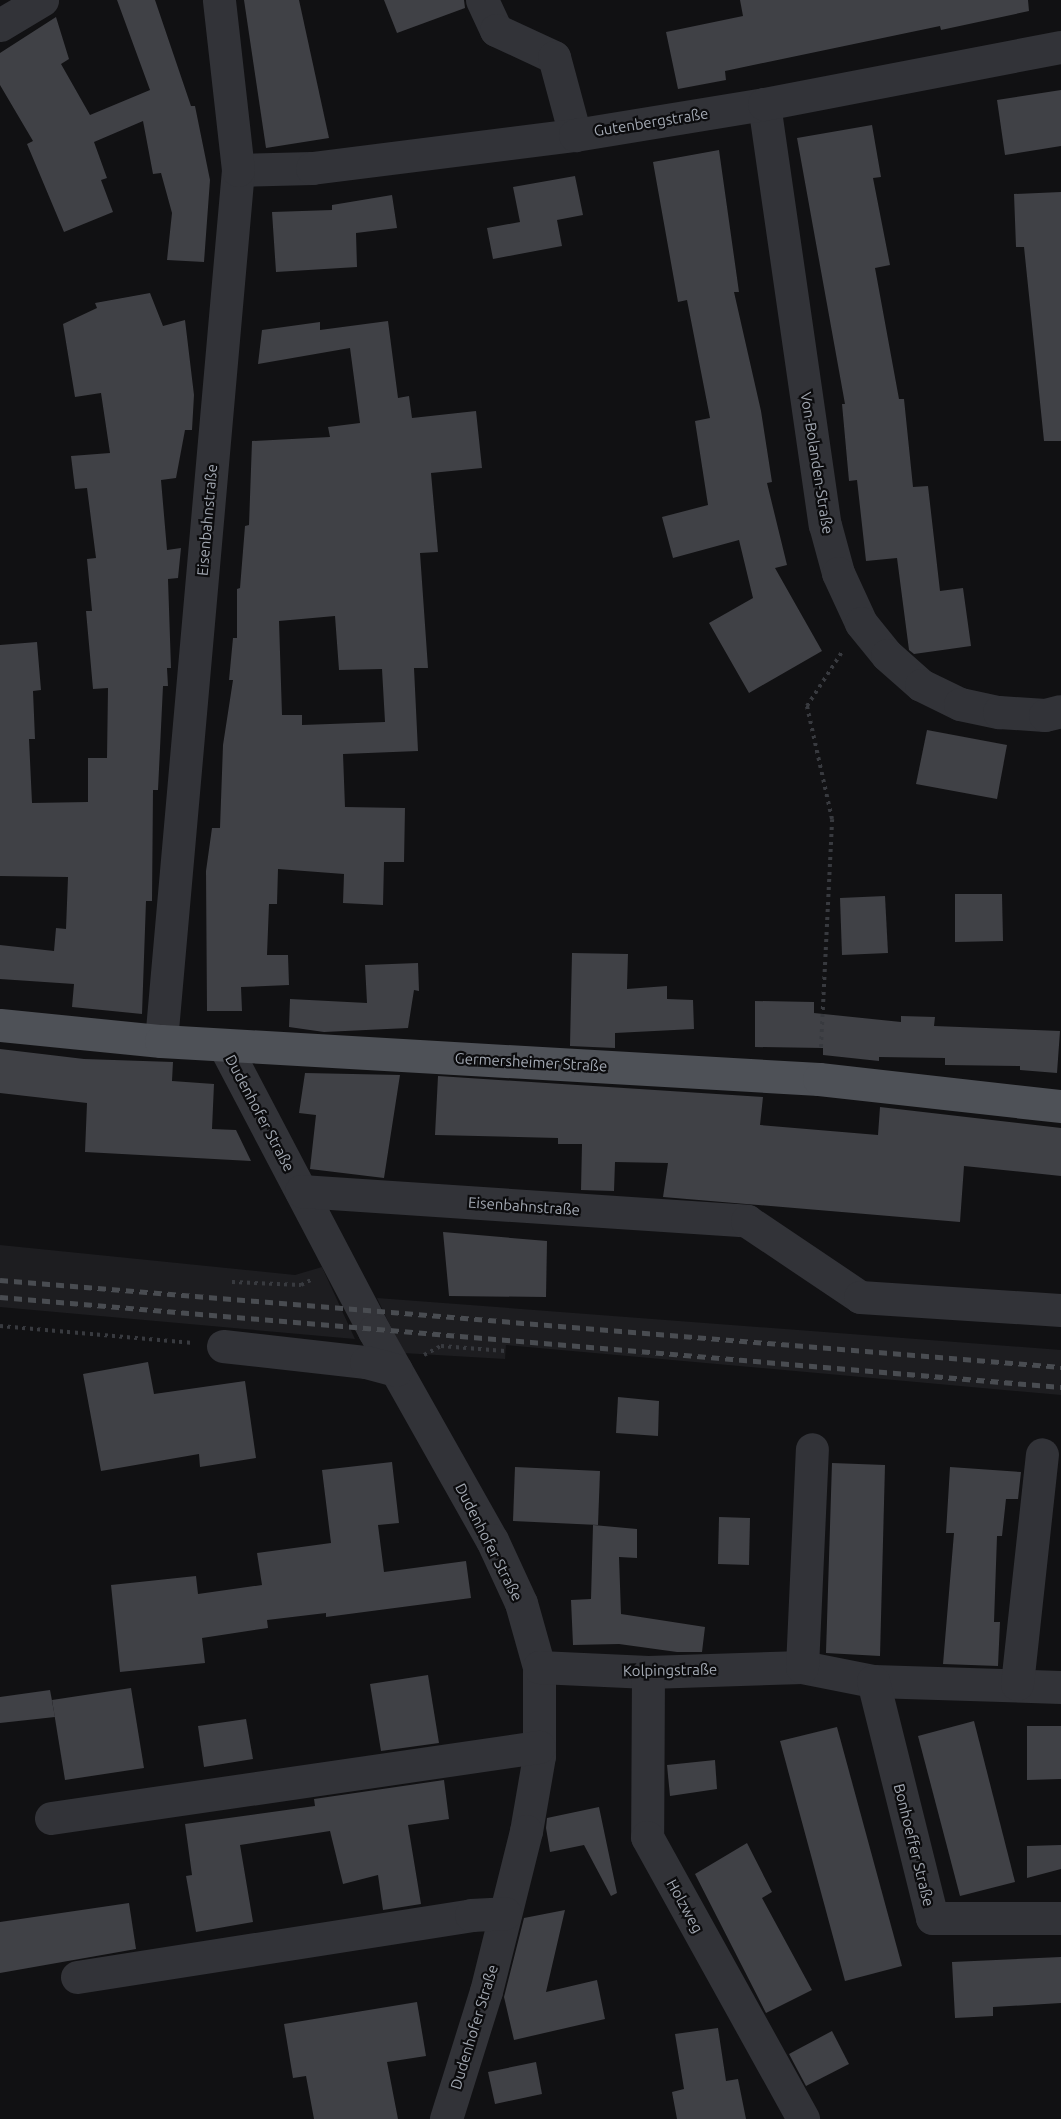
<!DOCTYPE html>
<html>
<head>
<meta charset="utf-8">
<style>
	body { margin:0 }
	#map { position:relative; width:1061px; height:2119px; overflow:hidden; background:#111113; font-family:Ubuntu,sans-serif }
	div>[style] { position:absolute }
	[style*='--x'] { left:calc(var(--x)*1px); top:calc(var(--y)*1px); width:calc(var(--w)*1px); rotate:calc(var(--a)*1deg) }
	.built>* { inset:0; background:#1d1d20 }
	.building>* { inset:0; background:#404146 }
	.path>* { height:4px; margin-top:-2px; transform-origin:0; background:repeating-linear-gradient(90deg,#383a3f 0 3px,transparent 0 7.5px) }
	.minor>* { height:33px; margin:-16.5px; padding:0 16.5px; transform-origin:16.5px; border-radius:16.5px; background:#323338 }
	.major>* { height:33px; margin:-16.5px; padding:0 16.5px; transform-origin:16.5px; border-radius:16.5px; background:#4e5157 }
	.rail>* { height:4.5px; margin-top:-2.25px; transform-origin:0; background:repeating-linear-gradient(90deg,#494c51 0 8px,transparent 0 14px) }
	span { translate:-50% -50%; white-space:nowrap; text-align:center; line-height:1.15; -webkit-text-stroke:4.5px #0c0c0e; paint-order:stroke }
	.street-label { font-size:15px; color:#a3a9b3 }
</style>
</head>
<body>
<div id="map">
	<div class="built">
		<i style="clip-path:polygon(0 1245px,295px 1275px,322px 1267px,355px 1339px,0 1307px)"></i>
		<i style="clip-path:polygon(377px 1298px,1061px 1350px,1061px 1395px,506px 1345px,505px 1359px,403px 1353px)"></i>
	</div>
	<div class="building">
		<i style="clip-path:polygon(117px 0,155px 0,191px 106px,195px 106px,210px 180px,204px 262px,167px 260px,172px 213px,161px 173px,153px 174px,143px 121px,94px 142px,107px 178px,101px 180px,113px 212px,64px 232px,27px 144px,33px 141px,0 85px,0 53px,56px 17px,69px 59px,61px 64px,90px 115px,150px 90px)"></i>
		<i style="clip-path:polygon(244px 0,299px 0,329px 138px,266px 148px)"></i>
		<i style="clip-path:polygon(384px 0,464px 0,465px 8px,397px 33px)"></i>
		<i style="clip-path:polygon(740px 0,1028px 0,1029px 11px,941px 30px,940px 26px,725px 71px,726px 80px,678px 89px,666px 32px,743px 16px)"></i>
		<i style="clip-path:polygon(1061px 90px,1061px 146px,1005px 155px,997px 100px)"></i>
		<i style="clip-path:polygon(872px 125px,881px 177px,873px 178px,890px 265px,875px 268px,899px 399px,904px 399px,913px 487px,928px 486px,940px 591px,963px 588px,971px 646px,914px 654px,909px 650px,897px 558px,866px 561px,857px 480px,849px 481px,842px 404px,845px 404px,797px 138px)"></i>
		<i style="clip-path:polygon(719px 150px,739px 292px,734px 292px,761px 411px,772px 482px,767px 483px,787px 565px,775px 568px,822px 651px,749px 693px,709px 623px,753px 598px,739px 540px,673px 558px,662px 517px,708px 505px,695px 421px,710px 418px,687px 300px,678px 302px,653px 162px)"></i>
		<i style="clip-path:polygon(575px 176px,583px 215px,557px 220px,562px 246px,493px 259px,487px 228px,520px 222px,513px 187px)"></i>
		<i style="clip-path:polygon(1061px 192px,1061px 441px,1044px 441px,1024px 247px,1016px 247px,1014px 194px)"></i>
		<i style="clip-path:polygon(392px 195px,397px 228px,356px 233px,357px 267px,276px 272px,272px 212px,332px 210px,332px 205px)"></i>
		<i style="clip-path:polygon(150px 293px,163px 326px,185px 320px,194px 395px,192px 430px,185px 430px,176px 478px,161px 480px,167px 550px,181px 548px,178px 578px,168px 579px,171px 668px,167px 668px,168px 686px,163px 686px,158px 790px,153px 790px,152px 901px,146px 901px,142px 1014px,72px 1007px,74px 984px,0 979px,0 945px,54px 951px,56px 928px,66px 929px,68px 877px,0 876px,0 645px,37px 642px,41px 690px,33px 691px,35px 739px,29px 739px,32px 803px,88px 802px,88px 758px,107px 758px,108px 688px,93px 689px,86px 611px,92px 611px,87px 559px,96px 558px,87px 488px,75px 489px,71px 456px,110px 453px,101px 393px,75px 397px,63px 324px,97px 308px,95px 303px)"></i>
		<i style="clip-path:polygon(evenodd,388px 321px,398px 398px,409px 396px,412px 418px,476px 411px,482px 468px,431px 473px,438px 552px,420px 553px,428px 668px,414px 668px,418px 751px,343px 754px,345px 807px,405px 808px,404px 862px,384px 862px,383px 905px,343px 903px,344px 874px,278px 869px,277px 904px,269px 904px,267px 955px,288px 955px,289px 985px,241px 987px,242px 1011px,207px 1011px,206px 871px,212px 828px,220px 828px,223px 745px,233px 680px,229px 680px,233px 638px,237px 638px,237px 589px,240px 588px,245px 526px,249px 525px,252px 441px,330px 437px,328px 427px,360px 423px,350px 348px,258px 364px,262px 330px,320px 322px,320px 330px,388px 321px,335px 616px,339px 670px,382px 669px,385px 722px,302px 725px,302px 715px,282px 715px,279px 621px,335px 616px)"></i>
		<i style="clip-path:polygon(927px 730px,1007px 745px,997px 799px,916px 784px)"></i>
		<i style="clip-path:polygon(955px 894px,1002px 894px,1003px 941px,955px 942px)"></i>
		<i style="clip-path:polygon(885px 896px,888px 953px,842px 955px,840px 898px)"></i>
		<i style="clip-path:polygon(572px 953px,628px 954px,627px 989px,667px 986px,667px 999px,693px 1000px,694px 1029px,615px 1033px,615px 1048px,570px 1046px)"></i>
		<i style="clip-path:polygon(418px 963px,419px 991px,414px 990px,408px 1028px,324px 1032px,289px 1027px,290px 999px,367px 1003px,365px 965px)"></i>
		<i style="clip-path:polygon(755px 1001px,814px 1002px,814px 1013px,901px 1022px,901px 1016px,935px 1017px,934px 1026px,1060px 1031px,1057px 1073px,1020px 1070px,1020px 1066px,945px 1065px,945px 1058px,879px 1057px,879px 1061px,823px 1055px,823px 1048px,755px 1047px)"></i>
		<i style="clip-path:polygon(0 1049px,84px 1059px,173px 1062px,172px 1081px,214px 1084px,212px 1129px,236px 1130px,251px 1161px,85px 1152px,87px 1103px,0 1093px)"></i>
		<i style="clip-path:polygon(305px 1073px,400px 1075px,384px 1178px,310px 1169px,316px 1115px,299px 1113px)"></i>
		<i style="clip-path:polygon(438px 1076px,763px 1097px,760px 1125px,878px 1135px,880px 1107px,1061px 1128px,1061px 1176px,964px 1166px,960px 1222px,663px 1197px,668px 1163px,615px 1162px,614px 1191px,581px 1190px,582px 1144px,558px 1144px,558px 1138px,435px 1135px)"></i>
		<i style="clip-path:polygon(443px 1232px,547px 1241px,546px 1297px,449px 1296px)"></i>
		<i style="clip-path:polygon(148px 1362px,154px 1394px,245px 1381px,256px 1458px,200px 1467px,199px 1454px,101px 1471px,83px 1374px)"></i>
		<i style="clip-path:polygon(618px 1397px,659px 1401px,658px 1436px,616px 1433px)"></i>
		<i style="clip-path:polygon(392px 1462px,399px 1523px,378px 1525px,384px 1572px,466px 1561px,471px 1598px,326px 1617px,326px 1613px,267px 1620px,268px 1628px,202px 1638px,205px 1663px,120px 1672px,111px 1585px,196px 1576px,198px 1594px,262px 1585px,257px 1553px,331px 1543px,322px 1470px)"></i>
		<i style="clip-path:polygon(832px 1463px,885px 1465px,880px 1656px,826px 1653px)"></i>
		<i style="clip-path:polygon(515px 1467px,600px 1471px,598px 1525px,513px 1521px)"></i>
		<i style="clip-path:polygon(950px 1467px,1021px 1472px,1018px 1499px,1006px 1499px,1002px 1536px,997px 1536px,994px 1622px,1000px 1622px,998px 1666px,943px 1664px,954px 1533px,946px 1533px)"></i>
		<i style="clip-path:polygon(719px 1517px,750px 1518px,749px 1565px,718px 1564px)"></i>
		<i style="clip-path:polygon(593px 1525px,637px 1529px,637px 1558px,619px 1557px,621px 1614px,705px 1627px,702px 1652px,677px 1652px,619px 1644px,573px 1645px,571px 1600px,591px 1599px)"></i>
		<i style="clip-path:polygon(428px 1675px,439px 1743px,381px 1751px,370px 1684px)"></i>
		<i style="clip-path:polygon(131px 1688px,144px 1768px,65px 1780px,52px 1700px)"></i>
		<i style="clip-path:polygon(50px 1690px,55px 1717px,0 1723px,0 1697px)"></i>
		<i style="clip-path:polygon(246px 1719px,253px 1759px,204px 1767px,198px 1726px)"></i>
		<i style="clip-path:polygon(974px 1721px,1015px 1882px,960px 1896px,918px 1736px)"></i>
		<i style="clip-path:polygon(1027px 1726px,1061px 1726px,1061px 1779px,1027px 1780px)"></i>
		<i style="clip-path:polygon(837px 1727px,902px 1966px,845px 1981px,780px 1741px)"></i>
		<i style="clip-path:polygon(715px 1760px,717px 1789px,670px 1796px,667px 1765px)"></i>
		<i style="clip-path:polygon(444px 1780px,449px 1819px,408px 1825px,421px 1904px,383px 1910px,378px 1875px,343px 1884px,330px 1831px,240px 1845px,253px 1922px,196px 1932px,186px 1876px,192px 1875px,185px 1824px,315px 1806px,314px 1799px)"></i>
		<i style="clip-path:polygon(599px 1807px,617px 1893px,611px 1896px,584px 1845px,550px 1852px,546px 1828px,547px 1818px)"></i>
		<i style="clip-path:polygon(747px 1843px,772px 1892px,762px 1898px,812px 1990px,766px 2013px,695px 1874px)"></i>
		<i style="clip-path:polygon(1061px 1845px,1061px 1869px,1027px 1878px,1027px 1846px)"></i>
		<i style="clip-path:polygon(129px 1903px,136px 1949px,0 1973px,0 1922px)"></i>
		<i style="clip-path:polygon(565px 1910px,546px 1992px,597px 1980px,605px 2019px,514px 2040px,504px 1997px,524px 1918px)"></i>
		<i style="clip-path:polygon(1061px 1957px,1061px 2003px,993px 2007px,993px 2016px,955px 2018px,952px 1962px)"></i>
		<i style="clip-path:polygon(417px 2002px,426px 2056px,387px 2062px,398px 2119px,314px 2119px,306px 2076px,293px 2078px,284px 2024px)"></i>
		<i style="clip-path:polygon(718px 2028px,726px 2081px,738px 2079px,746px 2119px,677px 2119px,672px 2092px,684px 2089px,675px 2034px)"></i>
		<i style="clip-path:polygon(832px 2031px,849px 2064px,806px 2086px,789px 2054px)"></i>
		<i style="clip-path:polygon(536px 2062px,542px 2094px,495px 2104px,488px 2072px)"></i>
	</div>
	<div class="path">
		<i style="--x:821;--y:1047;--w:228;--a:-87.2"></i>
		<i style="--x:832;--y:819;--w:116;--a:-102.5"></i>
		<i style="--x:807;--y:706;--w:64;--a:-57.1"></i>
		<i style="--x:232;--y:1282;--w:69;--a:2.5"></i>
		<i style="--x:301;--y:1285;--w:11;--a:-27"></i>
		<i style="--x:0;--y:1326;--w:194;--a:5"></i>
		<i style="--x:424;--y:1355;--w:19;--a:-28"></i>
		<i style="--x:441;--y:1346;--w:64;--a:4.5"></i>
	</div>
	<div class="minor">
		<i style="--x:482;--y:0;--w:33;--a:65"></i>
		<i style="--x:496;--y:30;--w:64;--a:25"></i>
		<i style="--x:554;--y:57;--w:81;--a:74.9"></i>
		<i style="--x:0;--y:25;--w:49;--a:-30.8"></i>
		<i style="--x:764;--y:104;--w:425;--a:81.8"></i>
		<i style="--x:825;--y:525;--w:50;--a:74.8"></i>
		<i style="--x:838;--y:573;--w:55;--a:65.3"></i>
		<i style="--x:861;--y:623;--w:41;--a:50.9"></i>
		<i style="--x:887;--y:655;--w:45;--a:41.4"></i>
		<i style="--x:921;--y:685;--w:43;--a:26"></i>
		<i style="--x:960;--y:704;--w:40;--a:12"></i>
		<i style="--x:999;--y:712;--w:46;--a:3.7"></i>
		<i style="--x:1045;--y:715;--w:16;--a:-14"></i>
		<i style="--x:238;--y:170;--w:74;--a:-1.5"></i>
		<i style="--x:312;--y:168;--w:265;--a:-7.2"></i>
		<i style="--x:575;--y:135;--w:192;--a:-9.3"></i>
		<i style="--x:764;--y:104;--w:302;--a:-10.9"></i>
		<i style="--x:161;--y:1041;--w:874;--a:-84.95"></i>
		<i style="--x:238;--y:170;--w:171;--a:-96.4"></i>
		<i style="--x:224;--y:1045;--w:323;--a:62.3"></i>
		<i style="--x:374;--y:1331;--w:240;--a:60.6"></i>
		<i style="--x:492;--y:1540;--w:69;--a:65.3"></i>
		<i style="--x:521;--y:1603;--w:66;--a:74.3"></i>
		<i style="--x:539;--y:1667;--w:89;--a:90"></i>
		<i style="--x:539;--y:1756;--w:76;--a:99.8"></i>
		<i style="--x:526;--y:1831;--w:165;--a:104"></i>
		<i style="--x:486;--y:1991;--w:134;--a:107.4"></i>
		<i style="--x:301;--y:1191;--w:447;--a:3.8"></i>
		<i style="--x:747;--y:1221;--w:136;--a:33.9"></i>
		<i style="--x:860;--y:1297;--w:201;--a:3.7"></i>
		<i style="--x:223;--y:1346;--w:144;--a:6.4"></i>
		<i style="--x:366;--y:1362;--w:31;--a:15"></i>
		<i style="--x:539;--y:1667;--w:109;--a:2.6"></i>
		<i style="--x:648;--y:1672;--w:154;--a:-1.9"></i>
		<i style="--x:802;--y:1667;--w:72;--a:11.2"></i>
		<i style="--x:873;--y:1681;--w:188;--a:1.8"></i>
		<i style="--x:802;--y:1667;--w:218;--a:-87.4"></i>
		<i style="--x:648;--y:1672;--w:165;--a:90.3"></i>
		<i style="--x:647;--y:1837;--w:322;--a:61"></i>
		<i style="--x:873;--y:1681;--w:244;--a:76"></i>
		<i style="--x:932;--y:1918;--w:129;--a:0"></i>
		<i style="--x:1017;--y:1684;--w:231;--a:-83.8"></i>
		<i style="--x:51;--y:1818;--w:493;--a:-8.3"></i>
		<i style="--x:77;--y:1977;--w:399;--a:-8.9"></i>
		<i style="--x:471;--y:1915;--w:34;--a:-3"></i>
	</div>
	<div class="major">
		<i style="--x:0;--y:1025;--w:162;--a:5.7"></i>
		<i style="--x:161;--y:1041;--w:659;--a:3.31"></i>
		<i style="--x:819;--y:1079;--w:244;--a:6.4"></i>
	</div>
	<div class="rail">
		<i style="--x:0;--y:1280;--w:1065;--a:4.69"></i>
		<i style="--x:0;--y:1297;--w:1065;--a:4.85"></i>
	</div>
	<div class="street-label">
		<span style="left:651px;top:122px;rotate:-9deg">Gutenbergstraße</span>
		<span style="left:817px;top:463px;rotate:81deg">Von-Bolanden-Straße</span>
		<span style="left:207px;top:520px;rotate:-85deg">Eisenbahnstraße</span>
		<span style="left:531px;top:1062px;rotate:3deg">Germersheimer Straße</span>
		<span style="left:260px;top:1113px;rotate:62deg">Dudenhofer Straße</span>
		<span style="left:524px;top:1206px;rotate:4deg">Eisenbahnstraße</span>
		<span style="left:489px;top:1542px;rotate:63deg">Dudenhofer Straße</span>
		<span style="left:670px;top:1670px;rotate:-1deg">Kolpingstraße</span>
		<span style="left:914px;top:1845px;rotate:76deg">Bonhoeffer Straße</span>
		<span style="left:685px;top:1906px;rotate:61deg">Holzweg</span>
		<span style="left:474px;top:2027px;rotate:-73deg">Dudenhofer Straße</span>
	</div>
</div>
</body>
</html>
